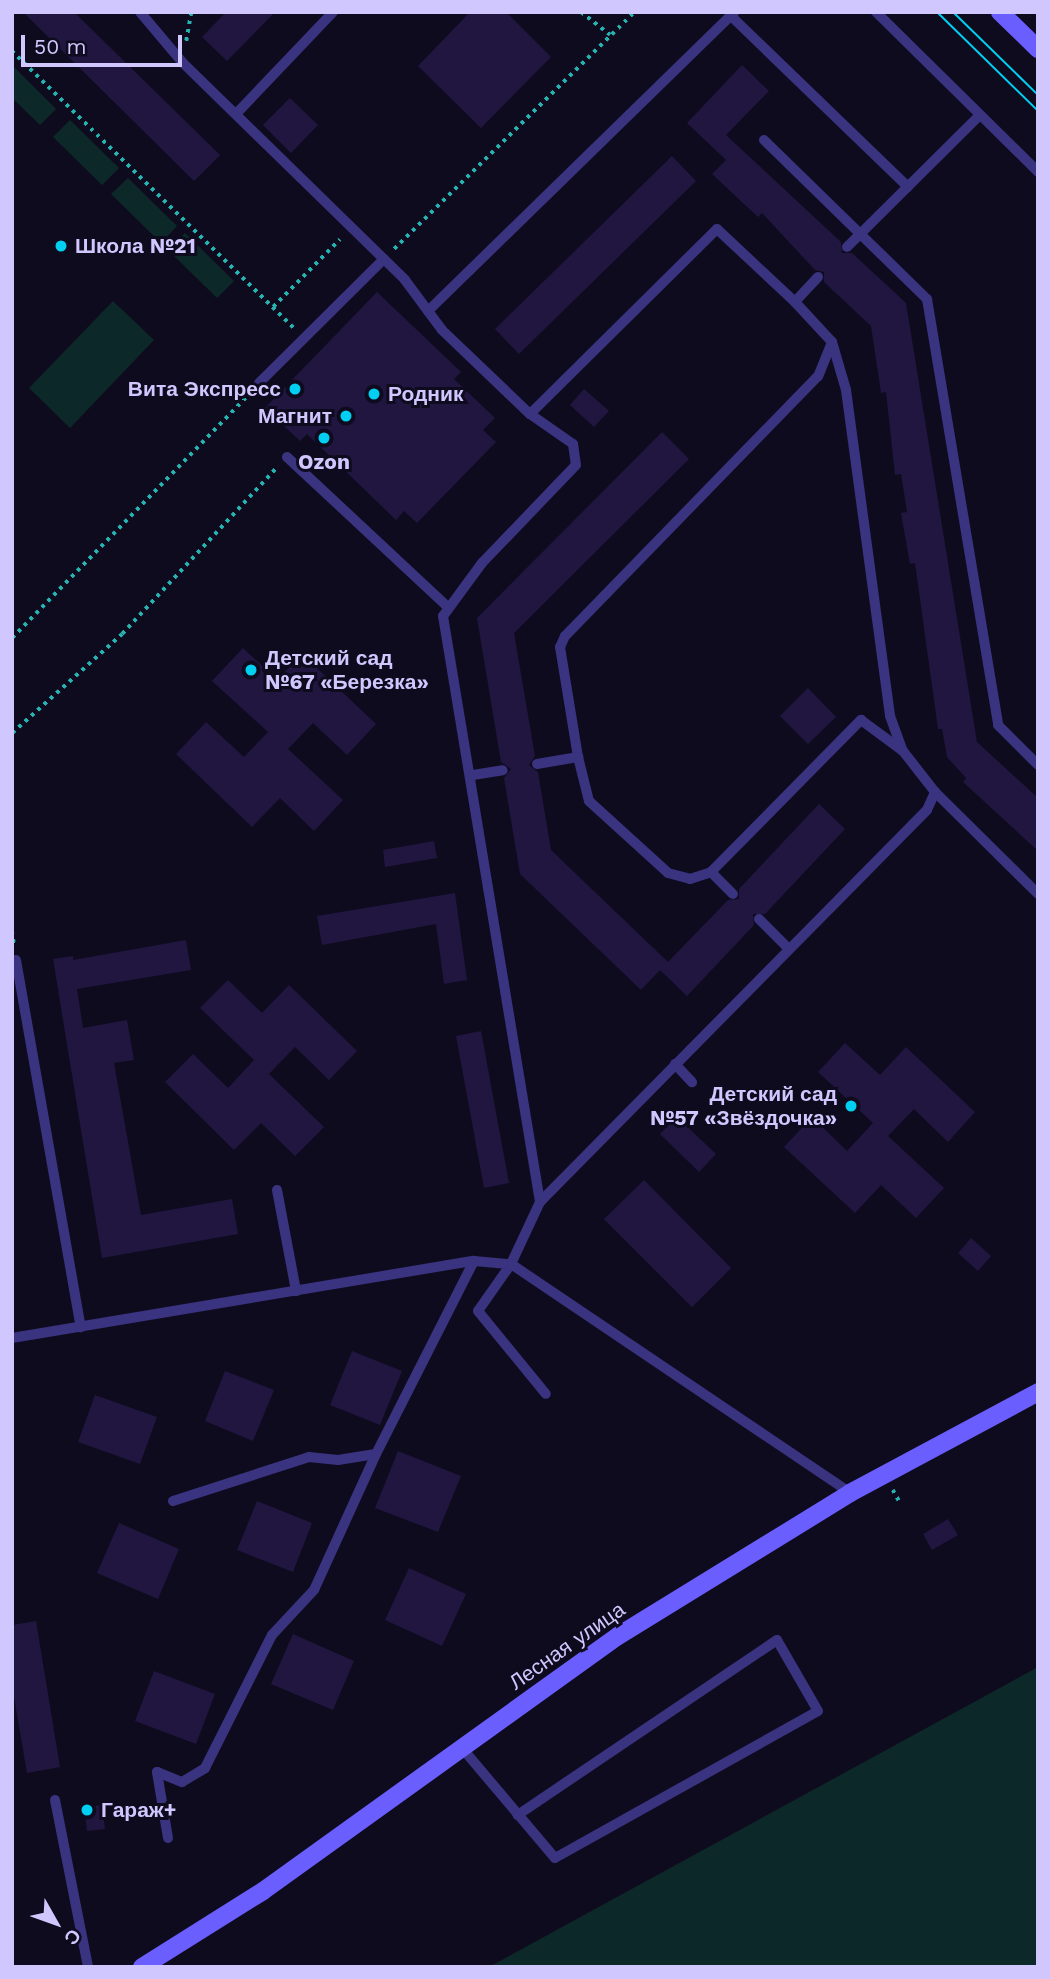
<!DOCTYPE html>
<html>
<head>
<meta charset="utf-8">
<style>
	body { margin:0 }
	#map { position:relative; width:1050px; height:1979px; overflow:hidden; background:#0f0b1e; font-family:"Work Sans",sans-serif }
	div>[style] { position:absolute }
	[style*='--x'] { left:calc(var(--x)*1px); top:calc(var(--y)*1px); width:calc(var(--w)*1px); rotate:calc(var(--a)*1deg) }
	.green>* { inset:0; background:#0d2828 }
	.building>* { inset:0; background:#201640 }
	.path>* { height:3.5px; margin-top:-1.75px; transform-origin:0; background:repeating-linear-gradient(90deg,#26b4b2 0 3.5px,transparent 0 8.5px) }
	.service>* { height:10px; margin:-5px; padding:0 5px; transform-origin:5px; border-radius:5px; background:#393380 }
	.secondary>* { height:18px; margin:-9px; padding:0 9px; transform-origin:9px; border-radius:9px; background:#6a5eff }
	.tram>* { height:2px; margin:-1px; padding:0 1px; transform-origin:1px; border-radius:1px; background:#00cff2 }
	.dots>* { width:19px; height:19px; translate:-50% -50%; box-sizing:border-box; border:4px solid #0f0b1e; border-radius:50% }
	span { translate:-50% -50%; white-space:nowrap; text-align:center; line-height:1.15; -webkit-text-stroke:6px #0f0b1e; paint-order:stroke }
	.poi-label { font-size:21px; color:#d0c7ff; font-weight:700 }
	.left { translate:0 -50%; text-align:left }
	.right { translate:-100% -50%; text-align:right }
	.street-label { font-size:21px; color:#d0c7ff }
	.frame { position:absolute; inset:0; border:14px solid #d0c7ff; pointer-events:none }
	.north { position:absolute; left:21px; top:1888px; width:70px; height:70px; -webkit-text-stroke:5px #0f0b1e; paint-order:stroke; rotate:130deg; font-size:19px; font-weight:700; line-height:28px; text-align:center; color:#d0c7ff }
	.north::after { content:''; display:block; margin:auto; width:24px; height:32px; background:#d0c7ff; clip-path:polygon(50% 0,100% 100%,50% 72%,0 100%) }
	.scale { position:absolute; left:21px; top:35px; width:161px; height:32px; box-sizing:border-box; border:4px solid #d0c7ff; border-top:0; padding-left:9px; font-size:21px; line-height:24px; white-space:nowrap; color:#d0c7ff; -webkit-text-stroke:5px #0f0b1e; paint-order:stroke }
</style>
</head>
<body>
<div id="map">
	<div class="green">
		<i style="clip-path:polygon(12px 65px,56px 109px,40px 125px,12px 98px)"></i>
		<i style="clip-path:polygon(70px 120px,119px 168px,102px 185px,53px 137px)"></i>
		<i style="clip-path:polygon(128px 178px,177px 226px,161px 243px,111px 194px)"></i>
		<i style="clip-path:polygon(185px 233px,234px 281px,217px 298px,168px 250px)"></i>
		<i style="clip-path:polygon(113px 301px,154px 340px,70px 428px,29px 388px)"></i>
		<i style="clip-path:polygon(1038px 1667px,1038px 1967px,489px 1967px)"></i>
	</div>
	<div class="building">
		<i style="clip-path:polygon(23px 12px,74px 12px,220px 155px,194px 181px)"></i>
		<i style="clip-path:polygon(226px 12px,275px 12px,227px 61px,202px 37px)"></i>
		<i style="clip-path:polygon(470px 12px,506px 12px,551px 57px,481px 128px,418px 66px)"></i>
		<i style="clip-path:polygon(742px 65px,769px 91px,726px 135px,841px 242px,842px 253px,852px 253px,906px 303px,977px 742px,1038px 798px,1038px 851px,963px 782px,966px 778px,947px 757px,942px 729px,938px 729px,915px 563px,910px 564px,901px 513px,907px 512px,901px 474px,895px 475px,886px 392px,881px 393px,871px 326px,824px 282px,824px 272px,815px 270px,762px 213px,758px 217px,712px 174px,726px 160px,687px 123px)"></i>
		<i style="clip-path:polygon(290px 98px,318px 125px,291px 153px,263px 125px)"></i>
		<i style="clip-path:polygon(672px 156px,696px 181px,519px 354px,495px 329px)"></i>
		<i style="clip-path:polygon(377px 292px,461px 372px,454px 379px,495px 418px,483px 430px,496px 442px,417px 523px,404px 511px,396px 520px,307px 434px,300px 441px,265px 408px)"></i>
		<i style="clip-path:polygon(584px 389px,609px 411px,594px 427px,570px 405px)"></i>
		<i style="clip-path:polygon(662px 432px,689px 459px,514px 633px,535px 756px,529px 765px,538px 772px,551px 850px,668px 962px,728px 900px,739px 899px,739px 889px,819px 804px,845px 829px,765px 914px,753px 914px,754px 925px,687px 996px,660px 970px,641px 990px,520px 874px,504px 778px,511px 769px,501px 762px,477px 618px)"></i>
		<i style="clip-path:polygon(243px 648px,277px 680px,302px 654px,376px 724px,347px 755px,313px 723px,288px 749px,343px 800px,314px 831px,280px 798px,252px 827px,176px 754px,206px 722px,244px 757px,268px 732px,212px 681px)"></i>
		<i style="clip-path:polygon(808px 688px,836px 717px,808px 744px,780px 716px)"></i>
		<i style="clip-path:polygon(434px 841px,437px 858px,385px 867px,383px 850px)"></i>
		<i style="clip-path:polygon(455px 893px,467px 980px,444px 984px,436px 924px,322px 945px,317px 916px)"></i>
		<i style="clip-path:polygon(186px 940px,191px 970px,77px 989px,83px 1028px,127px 1020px,134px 1060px,114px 1063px,141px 1215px,232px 1199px,238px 1234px,102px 1258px,53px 959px,73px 956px,73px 960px)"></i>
		<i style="clip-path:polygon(228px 980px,262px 1013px,289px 985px,357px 1051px,329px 1080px,295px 1047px,269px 1074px,324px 1127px,295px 1156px,261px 1123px,234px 1150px,165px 1082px,193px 1054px,228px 1088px,254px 1060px,200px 1008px)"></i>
		<i style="clip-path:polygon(481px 1031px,509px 1183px,484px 1188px,456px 1036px)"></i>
		<i style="clip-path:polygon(845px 1043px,880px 1075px,906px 1047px,975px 1112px,948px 1142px,914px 1109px,888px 1136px,944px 1188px,916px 1218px,881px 1185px,855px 1213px,784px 1147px,812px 1117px,847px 1151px,873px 1123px,818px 1072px)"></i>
		<i style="clip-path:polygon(677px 1117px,716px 1154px,699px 1172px,660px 1134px)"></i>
		<i style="clip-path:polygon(644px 1180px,731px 1268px,692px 1307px,604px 1219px)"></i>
		<i style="clip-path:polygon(971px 1238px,991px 1256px,978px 1271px,958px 1253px)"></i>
		<i style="clip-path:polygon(352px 1351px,402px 1371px,380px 1425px,330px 1405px)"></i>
		<i style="clip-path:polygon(225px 1371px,274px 1390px,253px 1441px,205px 1421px)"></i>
		<i style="clip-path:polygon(95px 1395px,157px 1417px,140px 1464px,78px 1442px)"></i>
		<i style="clip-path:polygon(398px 1451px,461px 1476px,438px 1532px,375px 1508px)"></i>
		<i style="clip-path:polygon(257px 1501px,312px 1523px,293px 1572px,237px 1550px)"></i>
		<i style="clip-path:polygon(948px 1519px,958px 1535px,932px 1550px,923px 1534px)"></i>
		<i style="clip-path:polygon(119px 1523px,179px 1549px,158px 1599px,97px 1573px)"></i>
		<i style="clip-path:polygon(409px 1568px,466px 1594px,442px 1646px,385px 1620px)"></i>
		<i style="clip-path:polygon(36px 1621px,60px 1767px,27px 1773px,12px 1685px,12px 1625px)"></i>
		<i style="clip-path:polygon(293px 1634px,354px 1661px,333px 1710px,271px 1684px)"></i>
		<i style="clip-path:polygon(154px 1671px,215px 1694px,196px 1744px,135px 1721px)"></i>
		<i style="clip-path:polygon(102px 1805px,105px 1829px,87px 1831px,84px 1807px)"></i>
	</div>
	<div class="path">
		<i style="--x:581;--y:12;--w:37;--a:38"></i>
		<i style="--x:186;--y:41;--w:29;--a:-80"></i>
		<i style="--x:12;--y:51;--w:397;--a:44.5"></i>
		<i style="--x:394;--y:249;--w:337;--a:-44.6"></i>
		<i style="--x:273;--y:307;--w:95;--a:-45.4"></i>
		<i style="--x:12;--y:638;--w:339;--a:-45.8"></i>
		<i style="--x:12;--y:733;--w:148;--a:-42"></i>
		<i style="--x:122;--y:634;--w:228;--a:-47.1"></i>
		<i style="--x:12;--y:931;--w:13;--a:81"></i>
		<i style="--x:893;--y:1490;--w:13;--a:61"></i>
	</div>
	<div class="service">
		<i style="--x:140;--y:12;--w:67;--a:49.9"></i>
		<i style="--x:183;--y:63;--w:310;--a:44.3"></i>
		<i style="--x:405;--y:280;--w:62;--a:53.5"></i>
		<i style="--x:442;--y:330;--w:122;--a:43.7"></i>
		<i style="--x:530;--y:414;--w:263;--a:-44.7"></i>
		<i style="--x:717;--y:229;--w:107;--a:43.1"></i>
		<i style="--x:876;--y:12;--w:228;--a:44.6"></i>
		<i style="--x:731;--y:16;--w:246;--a:44"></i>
		<i style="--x:236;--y:114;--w:141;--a:-46.4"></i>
		<i style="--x:764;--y:140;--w:228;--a:44.3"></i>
		<i style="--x:927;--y:299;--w:432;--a:80.5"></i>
		<i style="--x:998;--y:725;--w:57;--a:45"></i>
		<i style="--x:847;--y:247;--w:187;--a:-44.8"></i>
		<i style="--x:818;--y:277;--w:34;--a:133"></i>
		<i style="--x:795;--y:302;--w:54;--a:47.2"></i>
		<i style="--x:832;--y:342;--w:50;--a:73.7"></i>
		<i style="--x:846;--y:390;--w:329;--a:82.3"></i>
		<i style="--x:890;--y:716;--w:37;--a:70"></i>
		<i style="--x:903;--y:751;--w:52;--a:52"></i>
		<i style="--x:935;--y:792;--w:145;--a:44.7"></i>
		<i style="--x:428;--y:311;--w:428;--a:-44.3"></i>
		<i style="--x:832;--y:342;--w:37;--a:112"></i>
		<i style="--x:818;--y:376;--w:363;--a:134.2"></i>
		<i style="--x:565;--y:636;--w:12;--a:114"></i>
		<i style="--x:560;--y:647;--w:111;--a:80.7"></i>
		<i style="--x:578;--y:757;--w:45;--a:76"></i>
		<i style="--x:589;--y:801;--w:107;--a:42.3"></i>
		<i style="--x:668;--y:873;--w:23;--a:15"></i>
		<i style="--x:690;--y:879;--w:22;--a:-18"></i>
		<i style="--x:711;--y:872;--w:214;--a:-45.4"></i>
		<i style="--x:861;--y:720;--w:52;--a:36.4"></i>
		<i style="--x:259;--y:383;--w:176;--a:-44.8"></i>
		<i style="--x:530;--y:414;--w:52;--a:34.9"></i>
		<i style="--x:573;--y:444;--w:21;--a:82"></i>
		<i style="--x:576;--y:465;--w:136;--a:133.8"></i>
		<i style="--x:482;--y:563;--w:66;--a:126.3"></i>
		<i style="--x:443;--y:616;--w:594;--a:80.6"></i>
		<i style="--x:540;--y:1202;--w:68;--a:115.1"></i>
		<i style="--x:511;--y:1264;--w:57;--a:125.1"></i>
		<i style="--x:478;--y:1311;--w:107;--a:50.7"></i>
		<i style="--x:287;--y:457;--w:219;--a:43"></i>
		<i style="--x:537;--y:764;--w:42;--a:-9.7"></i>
		<i style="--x:473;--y:775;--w:30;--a:-9"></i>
		<i style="--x:711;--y:872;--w:31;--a:45"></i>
		<i style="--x:759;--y:919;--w:42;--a:45"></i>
		<i style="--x:16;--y:960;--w:373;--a:80"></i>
		<i style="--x:675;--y:1064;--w:25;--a:47"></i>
		<i style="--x:277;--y:1190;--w:103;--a:79.3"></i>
		<i style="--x:540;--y:1202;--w:551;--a:-45.37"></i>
		<i style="--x:927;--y:810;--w:20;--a:-66"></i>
		<i style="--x:12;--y:1338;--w:468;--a:-9.5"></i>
		<i style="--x:474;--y:1261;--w:37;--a:5"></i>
		<i style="--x:511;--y:1264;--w:409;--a:34"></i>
		<i style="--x:173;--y:1501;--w:143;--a:-17.9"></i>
		<i style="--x:309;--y:1457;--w:29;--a:6"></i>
		<i style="--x:338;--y:1460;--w:38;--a:-9"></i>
		<i style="--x:462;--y:1748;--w:144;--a:49.8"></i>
		<i style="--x:555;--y:1858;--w:301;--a:-29.2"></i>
		<i style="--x:818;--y:1711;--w:82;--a:-120"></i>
		<i style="--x:777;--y:1640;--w:313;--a:146"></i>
		<i style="--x:55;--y:1800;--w:170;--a:78.8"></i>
		<i style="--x:168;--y:1838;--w:67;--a:-99.5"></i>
		<i style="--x:157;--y:1772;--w:27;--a:22"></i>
		<i style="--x:182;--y:1782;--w:27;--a:-31"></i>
		<i style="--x:205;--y:1768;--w:149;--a:-63.3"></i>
		<i style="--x:272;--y:1635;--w:62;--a:-47"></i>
		<i style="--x:314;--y:1590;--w:149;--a:-65.5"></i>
		<i style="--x:376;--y:1454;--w:216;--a:-63.1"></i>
	</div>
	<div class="secondary">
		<i style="--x:1000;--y:12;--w:53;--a:44.2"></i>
		<i style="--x:142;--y:1967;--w:143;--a:-32.1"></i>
		<i style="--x:263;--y:1891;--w:437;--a:-35.7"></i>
		<i style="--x:618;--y:1636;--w:273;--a:-31.6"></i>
		<i style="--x:850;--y:1493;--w:213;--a:-28.2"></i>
	</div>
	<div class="tram">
		<i style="--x:937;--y:12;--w:141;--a:44.4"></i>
		<i style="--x:953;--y:12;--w:119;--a:44.3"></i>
	</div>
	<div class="dots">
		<i style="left:61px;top:246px;background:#00cff2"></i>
		<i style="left:295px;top:389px;background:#00cff2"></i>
		<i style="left:374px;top:394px;background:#00cff2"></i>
		<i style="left:346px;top:416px;background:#00cff2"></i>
		<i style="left:324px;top:438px;background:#00cff2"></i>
		<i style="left:251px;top:670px;background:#00cff2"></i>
		<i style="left:851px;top:1106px;background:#00cff2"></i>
		<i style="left:87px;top:1810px;background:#00cff2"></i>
	</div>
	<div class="poi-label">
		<span class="left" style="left:75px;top:246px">Школа №21</span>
		<span class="right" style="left:281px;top:389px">Вита Экспресс</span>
		<span class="left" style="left:388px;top:394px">Родник</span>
		<span class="right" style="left:332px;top:416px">Магнит</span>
		<span style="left:324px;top:462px">Ozon</span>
		<span class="left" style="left:265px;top:670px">Детский сад<br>№67 «Березка»</span>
		<span class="right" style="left:837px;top:1106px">Детский сад<br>№57 «Звёздочка»</span>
		<span class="left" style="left:101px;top:1810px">Гараж+</span>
	</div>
	<div class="street-label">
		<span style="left:567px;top:1646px;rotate:-35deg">Лесная улица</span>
	</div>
	<div class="frame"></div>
	<div class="north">С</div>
	<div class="scale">50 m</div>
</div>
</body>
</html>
